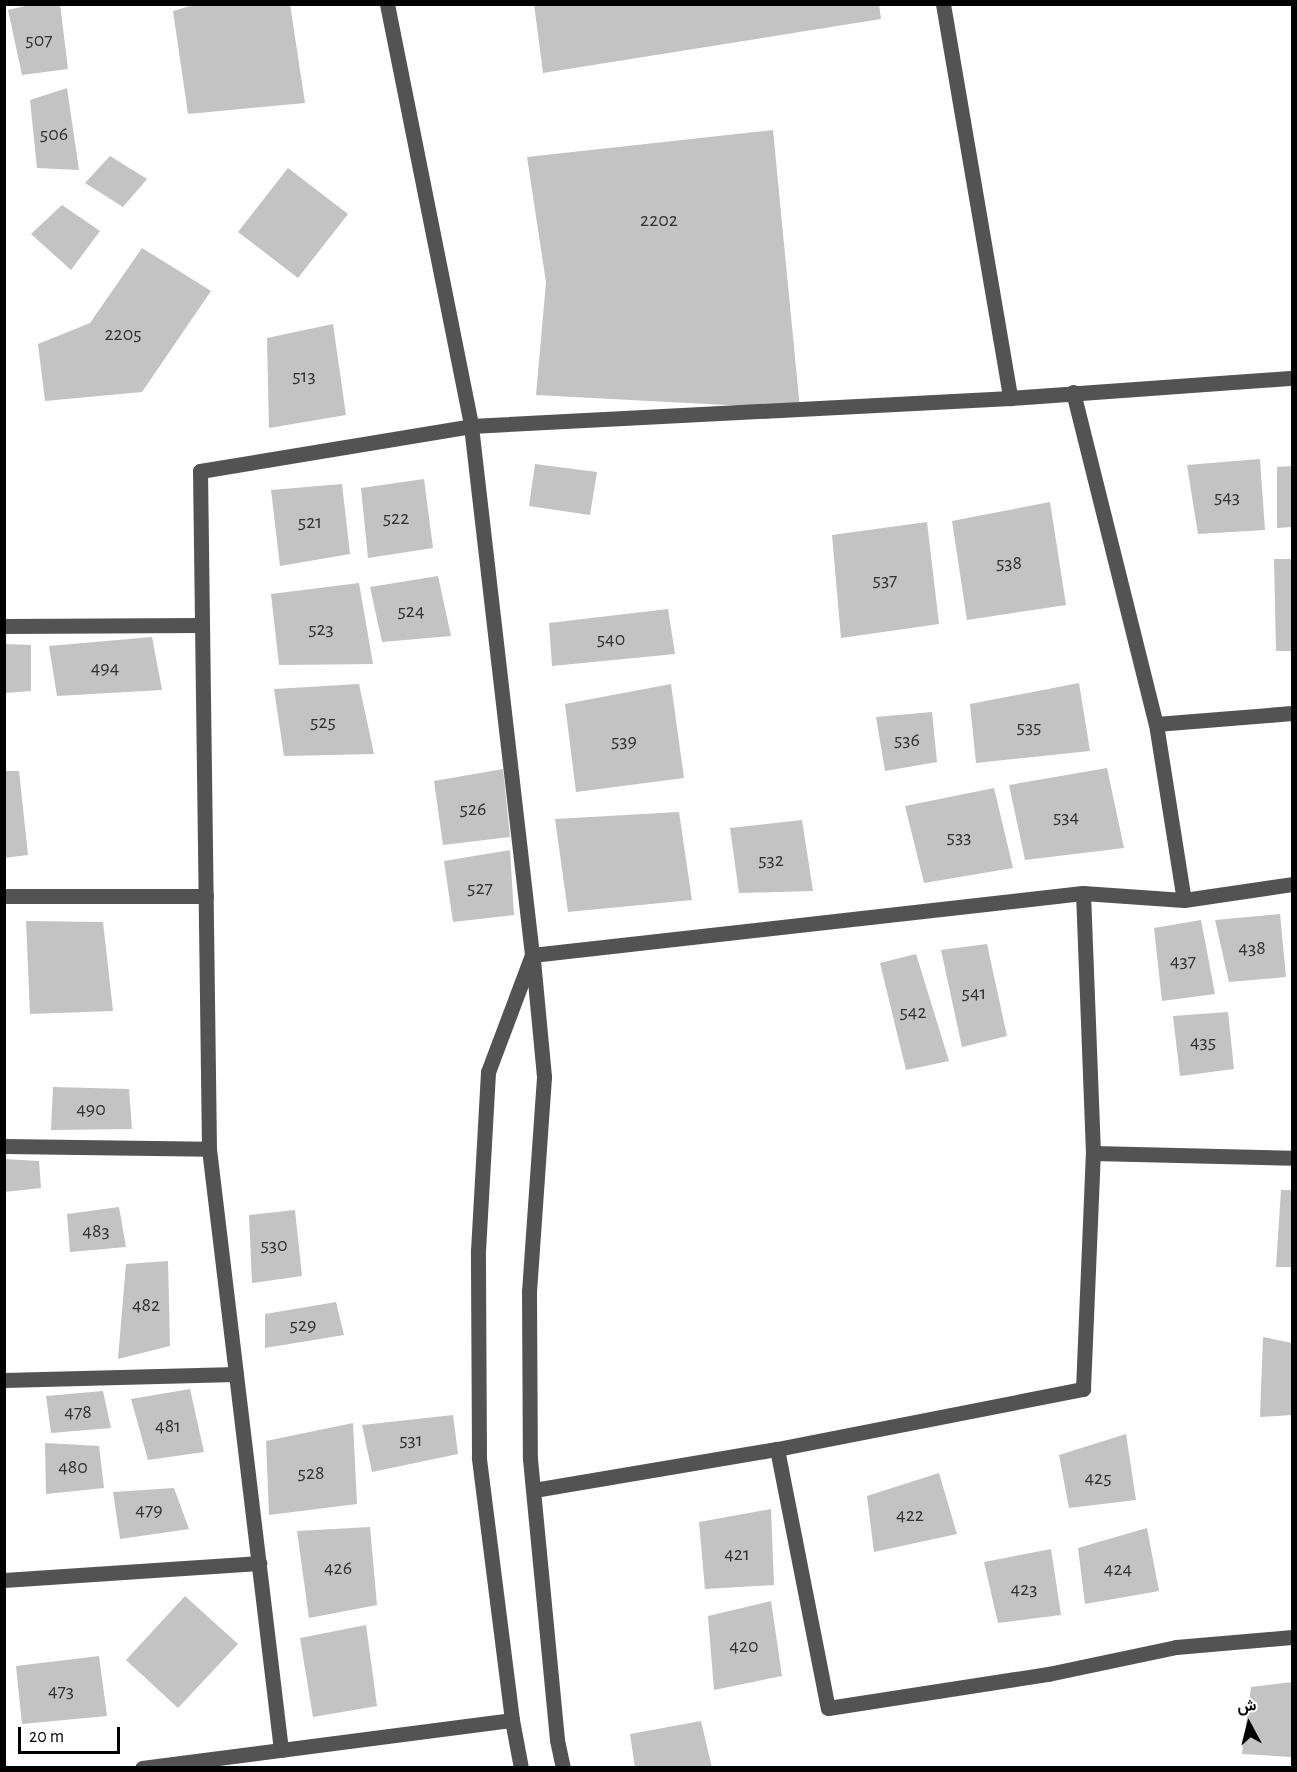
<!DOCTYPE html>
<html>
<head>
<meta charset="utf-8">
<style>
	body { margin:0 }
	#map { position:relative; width:1297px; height:1772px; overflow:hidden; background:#fff; font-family:"Alegreya Sans",Vazirmatn,sans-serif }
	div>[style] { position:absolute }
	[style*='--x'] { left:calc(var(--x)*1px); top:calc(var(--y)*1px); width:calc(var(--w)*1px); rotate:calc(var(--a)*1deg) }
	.building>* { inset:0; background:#c3c3c3 }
	.minor>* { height:15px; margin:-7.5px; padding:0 7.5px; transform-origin:7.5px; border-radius:7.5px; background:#535353 }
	span { translate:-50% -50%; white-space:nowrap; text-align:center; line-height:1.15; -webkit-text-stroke:6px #fff; paint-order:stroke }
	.number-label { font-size:20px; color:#313131 }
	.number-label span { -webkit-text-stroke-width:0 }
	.frame { position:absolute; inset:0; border:6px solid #000; pointer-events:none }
	.north { position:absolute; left:1219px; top:1694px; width:60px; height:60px; -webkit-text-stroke:4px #fff; paint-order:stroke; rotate:353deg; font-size:16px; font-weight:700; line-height:24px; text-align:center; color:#000 }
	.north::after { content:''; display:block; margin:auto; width:21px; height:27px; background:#000; clip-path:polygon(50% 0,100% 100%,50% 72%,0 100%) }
	.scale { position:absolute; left:18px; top:1727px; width:102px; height:27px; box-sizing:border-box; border:3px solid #000; border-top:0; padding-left:8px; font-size:18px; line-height:21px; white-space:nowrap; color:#000; -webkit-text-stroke:4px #fff; paint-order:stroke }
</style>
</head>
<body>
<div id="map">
	<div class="building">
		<i style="clip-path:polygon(33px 4px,60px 4px,68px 69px,22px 75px,8px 10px)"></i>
		<i style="clip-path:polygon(197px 4px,290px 4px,305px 103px,188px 114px,173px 11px)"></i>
		<i style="clip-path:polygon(534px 4px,879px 4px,881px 19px,543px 73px)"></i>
		<i style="clip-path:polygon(67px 88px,79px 170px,37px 168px,30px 100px)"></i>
		<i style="clip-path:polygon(773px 130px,800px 409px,536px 395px,546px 282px,527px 157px)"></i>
		<i style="clip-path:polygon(110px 156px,147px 179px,123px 207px,85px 183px)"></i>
		<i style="clip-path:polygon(288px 168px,348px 214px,298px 278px,238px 232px)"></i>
		<i style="clip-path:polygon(62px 205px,100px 231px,71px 270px,31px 234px)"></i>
		<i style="clip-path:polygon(142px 248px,211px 291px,142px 392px,45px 401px,38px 344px,90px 323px)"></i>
		<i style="clip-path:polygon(333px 324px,346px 415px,269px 428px,267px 338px)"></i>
		<i style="clip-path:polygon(1260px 459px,1265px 530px,1198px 534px,1187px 465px)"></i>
		<i style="clip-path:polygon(535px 464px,597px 472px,590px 515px,529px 506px)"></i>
		<i style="clip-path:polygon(1292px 466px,1292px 527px,1277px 528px,1277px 467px)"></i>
		<i style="clip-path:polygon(424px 479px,433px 548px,368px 558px,361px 488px)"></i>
		<i style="clip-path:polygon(342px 484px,350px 554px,280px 566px,271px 490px)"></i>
		<i style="clip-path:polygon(1050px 502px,1066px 605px,967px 620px,952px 521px)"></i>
		<i style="clip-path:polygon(927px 522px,939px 624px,841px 638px,832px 535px)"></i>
		<i style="clip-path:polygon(1274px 559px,1292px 559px,1292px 651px,1276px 651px)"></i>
		<i style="clip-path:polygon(438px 576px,451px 636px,382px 642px,370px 587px)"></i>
		<i style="clip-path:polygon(359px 583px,373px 664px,279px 665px,271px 594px)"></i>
		<i style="clip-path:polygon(668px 609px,675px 654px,552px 666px,549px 623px)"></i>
		<i style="clip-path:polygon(152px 637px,162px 690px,57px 696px,49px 646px)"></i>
		<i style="clip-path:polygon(4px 644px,31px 645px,31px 691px,4px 693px)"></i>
		<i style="clip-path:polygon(1079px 683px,1090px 751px,976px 763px,970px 704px)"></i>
		<i style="clip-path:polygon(359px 684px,374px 754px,284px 756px,274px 689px)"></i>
		<i style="clip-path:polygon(671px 684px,684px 778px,576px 792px,565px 704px)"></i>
		<i style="clip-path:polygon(932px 712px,937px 762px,885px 771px,876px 717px)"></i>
		<i style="clip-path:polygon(1107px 768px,1124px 848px,1025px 860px,1009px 785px)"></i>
		<i style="clip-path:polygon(503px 769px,510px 837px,443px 845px,434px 781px)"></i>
		<i style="clip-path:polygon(4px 771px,19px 771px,28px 855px,4px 858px)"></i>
		<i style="clip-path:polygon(994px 788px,1013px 868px,924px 883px,905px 806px)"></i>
		<i style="clip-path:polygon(679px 812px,692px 900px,568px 912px,555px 819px)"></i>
		<i style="clip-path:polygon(802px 820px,813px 891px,739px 893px,730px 828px)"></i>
		<i style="clip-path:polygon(510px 850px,514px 915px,453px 922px,444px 861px)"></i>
		<i style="clip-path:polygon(1280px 914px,1286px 977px,1229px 982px,1215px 920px)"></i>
		<i style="clip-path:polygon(1201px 920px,1215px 994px,1162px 1001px,1154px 928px)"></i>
		<i style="clip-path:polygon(26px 921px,103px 922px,113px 1011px,30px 1014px)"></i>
		<i style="clip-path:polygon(987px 944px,1007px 1036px,962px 1047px,941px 950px)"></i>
		<i style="clip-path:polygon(916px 954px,949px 1061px,906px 1070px,880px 963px)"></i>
		<i style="clip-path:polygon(1228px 1012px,1234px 1069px,1180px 1076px,1173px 1016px)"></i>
		<i style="clip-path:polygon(53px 1087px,129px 1089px,132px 1129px,51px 1130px)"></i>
		<i style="clip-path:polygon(4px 1159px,39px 1161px,41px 1188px,4px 1192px)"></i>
		<i style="clip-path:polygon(1281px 1190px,1292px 1190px,1292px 1267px,1276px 1267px)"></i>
		<i style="clip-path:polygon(119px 1207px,126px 1247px,70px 1252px,67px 1214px)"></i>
		<i style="clip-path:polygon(295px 1210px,302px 1276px,252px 1283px,249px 1215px)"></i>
		<i style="clip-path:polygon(168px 1261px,170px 1346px,118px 1359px,126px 1264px)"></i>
		<i style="clip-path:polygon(336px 1302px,344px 1335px,265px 1348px,265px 1314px)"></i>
		<i style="clip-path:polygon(1263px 1337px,1292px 1343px,1292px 1415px,1260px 1417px)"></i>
		<i style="clip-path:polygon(190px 1389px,204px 1452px,148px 1460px,131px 1399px)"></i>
		<i style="clip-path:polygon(103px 1391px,111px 1428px,51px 1433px,46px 1396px)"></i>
		<i style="clip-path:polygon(453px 1415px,458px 1454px,372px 1472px,362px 1425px)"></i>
		<i style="clip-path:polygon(353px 1423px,357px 1504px,269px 1515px,266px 1441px)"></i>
		<i style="clip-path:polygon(1126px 1434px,1136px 1500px,1069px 1508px,1059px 1455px)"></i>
		<i style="clip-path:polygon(45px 1443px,99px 1446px,104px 1488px,46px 1494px)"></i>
		<i style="clip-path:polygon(939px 1473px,957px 1534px,874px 1552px,867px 1496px)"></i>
		<i style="clip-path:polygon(174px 1488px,189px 1529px,120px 1539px,113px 1492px)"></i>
		<i style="clip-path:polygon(771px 1509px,774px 1585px,705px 1589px,699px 1522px)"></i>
		<i style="clip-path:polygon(370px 1527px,377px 1605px,309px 1618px,297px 1531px)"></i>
		<i style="clip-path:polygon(1147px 1528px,1159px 1591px,1085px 1604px,1078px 1548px)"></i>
		<i style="clip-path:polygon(1051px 1549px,1061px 1615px,998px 1623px,984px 1562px)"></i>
		<i style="clip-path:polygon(185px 1596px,238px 1644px,178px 1708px,126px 1660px)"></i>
		<i style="clip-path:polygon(771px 1601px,782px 1676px,714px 1690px,708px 1616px)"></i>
		<i style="clip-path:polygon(366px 1625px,377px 1706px,313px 1717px,300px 1638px)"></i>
		<i style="clip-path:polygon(99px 1656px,107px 1716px,22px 1724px,16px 1666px)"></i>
		<i style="clip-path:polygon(1292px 1682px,1292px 1757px,1242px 1754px,1251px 1687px)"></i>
		<i style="clip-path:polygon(701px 1721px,712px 1768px,635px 1768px,630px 1734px)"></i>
	</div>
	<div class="minor">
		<i style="--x:387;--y:4;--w:430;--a:78.7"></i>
		<i style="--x:471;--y:426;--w:533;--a:83.42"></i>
		<i style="--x:532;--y:955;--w:554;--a:-6.42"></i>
		<i style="--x:1083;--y:893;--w:101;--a:4"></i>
		<i style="--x:1184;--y:900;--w:109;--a:-8.4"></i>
		<i style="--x:943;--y:4;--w:400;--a:80.3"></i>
		<i style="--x:1073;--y:392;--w:342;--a:76"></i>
		<i style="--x:1156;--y:724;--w:178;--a:81"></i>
		<i style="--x:4;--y:626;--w:197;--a:-0.3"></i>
		<i style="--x:1156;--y:724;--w:136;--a:-4.6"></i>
		<i style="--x:4;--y:896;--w:202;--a:0"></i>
		<i style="--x:533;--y:960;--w:118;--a:84.6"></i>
		<i style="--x:544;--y:1077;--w:215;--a:94"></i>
		<i style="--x:529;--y:1291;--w:168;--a:89.7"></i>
		<i style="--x:530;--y:1459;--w:282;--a:84.5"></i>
		<i style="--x:557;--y:1740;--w:29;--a:78"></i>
		<i style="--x:4;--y:1146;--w:205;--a:0.8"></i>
		<i style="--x:1093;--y:1153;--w:199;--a:1.4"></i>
		<i style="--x:4;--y:1380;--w:232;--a:-1.5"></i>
		<i style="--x:777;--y:1449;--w:264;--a:78.9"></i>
		<i style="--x:828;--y:1708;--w:223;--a:-8.8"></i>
		<i style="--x:1048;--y:1674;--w:131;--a:-11.9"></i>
		<i style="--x:1176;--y:1647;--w:116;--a:-4.9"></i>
		<i style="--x:534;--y:1490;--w:246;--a:-9.6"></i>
		<i style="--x:777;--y:1449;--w:312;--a:-11.1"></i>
		<i style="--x:1083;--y:1389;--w:236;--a:-87.6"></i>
		<i style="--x:1093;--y:1153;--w:260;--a:-92.2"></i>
		<i style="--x:4;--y:1580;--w:256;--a:-3.8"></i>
		<i style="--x:281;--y:1750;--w:605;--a:-96.83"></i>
		<i style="--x:209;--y:1149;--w:678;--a:-90.76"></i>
		<i style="--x:200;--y:471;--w:275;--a:-9.4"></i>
		<i style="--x:471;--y:426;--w:540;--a:-2.97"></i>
		<i style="--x:1010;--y:398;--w:283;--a:-4.1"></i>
		<i style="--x:142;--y:1768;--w:373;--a:-7.4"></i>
		<i style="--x:521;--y:1768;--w:49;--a:-100.6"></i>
		<i style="--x:512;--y:1720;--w:265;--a:-97.2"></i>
		<i style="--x:479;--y:1457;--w:206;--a:-90.3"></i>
		<i style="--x:478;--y:1251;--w:179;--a:-86.8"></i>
		<i style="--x:488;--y:1072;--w:125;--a:-69.4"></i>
	</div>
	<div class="number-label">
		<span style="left:39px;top:40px">507</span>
		<span style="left:54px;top:134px">506</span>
		<span style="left:659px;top:220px">2202</span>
		<span style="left:123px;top:334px">2205</span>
		<span style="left:304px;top:376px">513</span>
		<span style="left:1227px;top:497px">543</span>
		<span style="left:396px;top:518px">522</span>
		<span style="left:310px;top:522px">521</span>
		<span style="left:1009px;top:563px">538</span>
		<span style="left:885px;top:580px">537</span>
		<span style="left:411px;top:611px">524</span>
		<span style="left:321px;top:629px">523</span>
		<span style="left:611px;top:639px">540</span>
		<span style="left:105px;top:668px">494</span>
		<span style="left:323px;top:722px">525</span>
		<span style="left:1029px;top:727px">535</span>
		<span style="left:907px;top:740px">536</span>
		<span style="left:624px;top:741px">539</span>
		<span style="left:473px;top:809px">526</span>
		<span style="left:1066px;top:817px">534</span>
		<span style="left:959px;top:837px">533</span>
		<span style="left:771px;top:860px">532</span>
		<span style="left:480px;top:888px">527</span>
		<span style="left:1252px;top:948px">438</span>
		<span style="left:1183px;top:961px">437</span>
		<span style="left:974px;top:993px">541</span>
		<span style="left:913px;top:1012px">542</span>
		<span style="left:1203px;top:1042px">435</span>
		<span style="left:91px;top:1109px">490</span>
		<span style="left:96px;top:1231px">483</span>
		<span style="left:274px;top:1245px">530</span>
		<span style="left:146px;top:1305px">482</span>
		<span style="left:303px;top:1325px">529</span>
		<span style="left:78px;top:1412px">478</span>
		<span style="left:168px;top:1426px">481</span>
		<span style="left:411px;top:1440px">531</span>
		<span style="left:73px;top:1467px">480</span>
		<span style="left:311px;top:1473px">528</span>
		<span style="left:1098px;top:1478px">425</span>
		<span style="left:149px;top:1510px">479</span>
		<span style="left:910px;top:1515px">422</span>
		<span style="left:737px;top:1554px">421</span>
		<span style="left:338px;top:1568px">426</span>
		<span style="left:1118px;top:1569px">424</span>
		<span style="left:1024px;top:1589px">423</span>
		<span style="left:744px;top:1646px">420</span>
		<span style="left:61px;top:1691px">473</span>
	</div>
	<div class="frame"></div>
	<div class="north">ش</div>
	<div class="scale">20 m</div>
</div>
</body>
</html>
